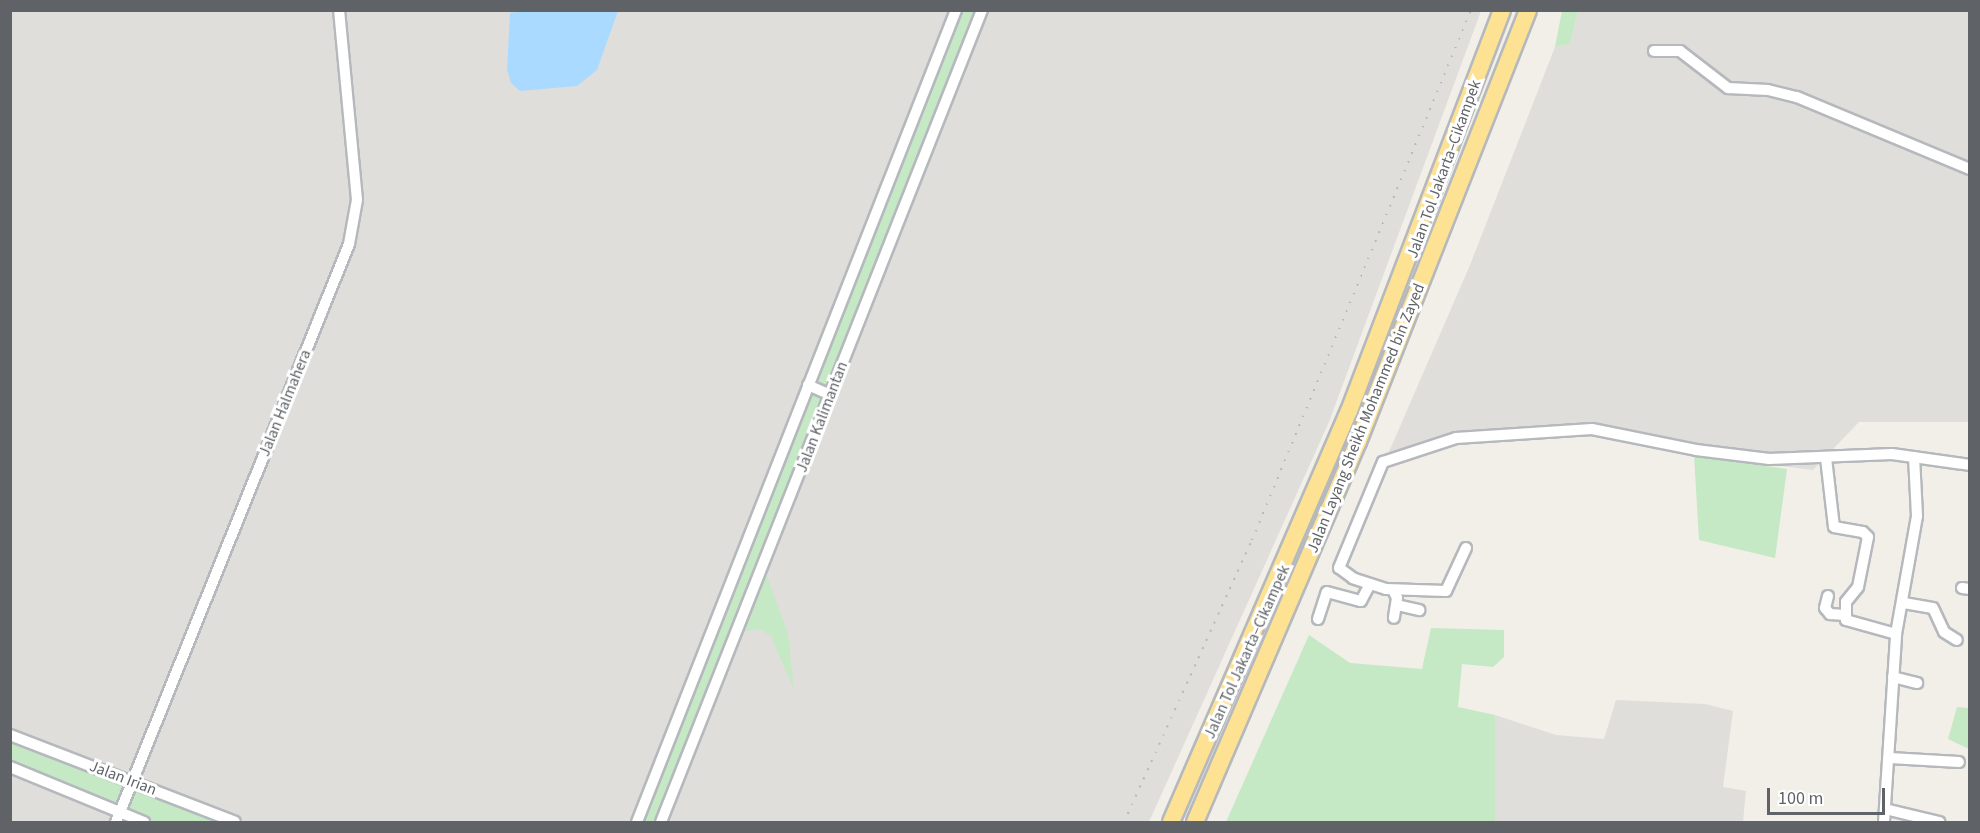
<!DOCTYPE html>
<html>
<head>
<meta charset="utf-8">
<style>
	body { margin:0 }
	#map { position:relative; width:1980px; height:833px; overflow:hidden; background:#f1efe8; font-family:"Source Sans 3",sans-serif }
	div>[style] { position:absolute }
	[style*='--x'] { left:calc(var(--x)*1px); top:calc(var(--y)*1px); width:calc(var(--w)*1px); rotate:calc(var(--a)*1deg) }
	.industrial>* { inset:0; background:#e0deda }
	.green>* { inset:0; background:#c5e8c5 }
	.water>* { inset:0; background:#aadaff }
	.roads { filter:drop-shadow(2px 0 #b5b8bc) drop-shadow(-2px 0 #b5b8bc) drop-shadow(0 2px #b5b8bc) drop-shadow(0 -2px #b5b8bc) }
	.minor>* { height:10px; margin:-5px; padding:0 5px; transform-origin:5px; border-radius:5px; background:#fff }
	.highway>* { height:16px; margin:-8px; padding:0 8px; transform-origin:8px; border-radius:8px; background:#fde293 }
	.rail>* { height:2px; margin-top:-1px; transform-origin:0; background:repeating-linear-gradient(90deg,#b6b7b8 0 1.5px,transparent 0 9.5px) }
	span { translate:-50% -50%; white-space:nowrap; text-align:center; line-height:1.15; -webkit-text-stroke:6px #fff; paint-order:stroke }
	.street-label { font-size:16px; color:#5f6368 }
	.frame { position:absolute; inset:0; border:12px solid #5f6368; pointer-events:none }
	.scale { position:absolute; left:1767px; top:788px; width:118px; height:27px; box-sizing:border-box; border:3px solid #5f6368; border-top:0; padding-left:8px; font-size:18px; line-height:21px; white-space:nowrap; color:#5f6368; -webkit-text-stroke:4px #fff; paint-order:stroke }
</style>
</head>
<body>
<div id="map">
	<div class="industrial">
		<i style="clip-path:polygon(10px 11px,1481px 11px,1329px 422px,1149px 822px,11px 822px)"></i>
		<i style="clip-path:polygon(1578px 11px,1969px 11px,1969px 422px,1859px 422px,1813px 470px,1694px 455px,1612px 434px,1457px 445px,1385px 461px,1470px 265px,1555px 47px,1570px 44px)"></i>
		<i style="clip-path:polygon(1616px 700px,1705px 704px,1733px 711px,1723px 787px,1746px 791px,1743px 822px,1495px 822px,1495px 715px,1556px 735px,1604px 739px)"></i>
	</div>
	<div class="green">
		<i style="clip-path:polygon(956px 11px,982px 11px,763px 565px,788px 634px,794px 690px,771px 636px,760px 629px,737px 632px,661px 822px,637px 822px)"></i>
		<i style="clip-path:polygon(1562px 11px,1578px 11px,1570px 44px,1555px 47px)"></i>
		<i style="clip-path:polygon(1694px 455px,1787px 469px,1775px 558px,1699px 540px)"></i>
		<i style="clip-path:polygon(1431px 628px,1504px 630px,1504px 657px,1493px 667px,1462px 664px,1458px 707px,1495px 715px,1495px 822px,1226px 822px,1309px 635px,1350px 663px,1422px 669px)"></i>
		<i style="clip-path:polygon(1957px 707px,1969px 708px,1969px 749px,1948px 739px)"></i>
		<i style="clip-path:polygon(10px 734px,235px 822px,144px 822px,11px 767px)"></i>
	</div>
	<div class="water">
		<i style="clip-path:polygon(528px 10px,618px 11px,597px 70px,577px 86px,520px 91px,511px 83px,507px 69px,510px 13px)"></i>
	</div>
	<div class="roads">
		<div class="minor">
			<i style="--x:1654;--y:51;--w:26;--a:0"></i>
			<i style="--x:1680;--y:51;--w:61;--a:37.6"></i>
			<i style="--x:1728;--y:88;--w:40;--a:2.9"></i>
			<i style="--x:1768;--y:90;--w:30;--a:14"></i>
			<i style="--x:1797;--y:97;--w:187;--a:22.6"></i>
			<i style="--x:808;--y:385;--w:24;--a:24"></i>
			<i style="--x:1826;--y:458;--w:69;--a:83.4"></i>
			<i style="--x:1834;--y:527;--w:29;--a:10"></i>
			<i style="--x:1863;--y:532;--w:7;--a:45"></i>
			<i style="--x:1868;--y:537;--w:51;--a:101.3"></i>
			<i style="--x:1858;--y:587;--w:19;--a:129"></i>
			<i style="--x:1846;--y:602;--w:18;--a:90"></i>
			<i style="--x:1846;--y:620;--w:52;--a:15.6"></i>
			<i style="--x:1466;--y:548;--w:47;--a:114.9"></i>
			<i style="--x:1446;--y:591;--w:60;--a:-178.1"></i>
			<i style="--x:1386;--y:589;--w:35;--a:-162"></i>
			<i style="--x:1353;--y:578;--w:17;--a:-144"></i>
			<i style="--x:1339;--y:568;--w:115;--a:-67.5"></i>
			<i style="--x:1383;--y:462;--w:77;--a:-18.2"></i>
			<i style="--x:1456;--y:438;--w:136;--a:-3.8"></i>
			<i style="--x:1592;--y:429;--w:106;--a:11.4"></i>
			<i style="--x:1696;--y:450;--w:74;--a:7"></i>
			<i style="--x:1769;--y:459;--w:123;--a:-2.3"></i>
			<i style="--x:1892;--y:454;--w:79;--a:8"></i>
			<i style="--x:1962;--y:588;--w:8;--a:7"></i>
			<i style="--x:1393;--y:590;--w:9;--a:63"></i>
			<i style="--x:1397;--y:598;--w:20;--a:99"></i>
			<i style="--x:1828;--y:596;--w:12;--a:104"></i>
			<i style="--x:1825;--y:608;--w:8;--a:50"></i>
			<i style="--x:1830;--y:614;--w:15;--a:4"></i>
			<i style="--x:1904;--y:603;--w:29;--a:10"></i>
			<i style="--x:1933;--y:608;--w:26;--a:65"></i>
			<i style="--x:1944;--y:632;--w:15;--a:32"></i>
			<i style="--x:1397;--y:605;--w:23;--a:13"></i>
			<i style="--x:1318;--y:619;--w:28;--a:-72"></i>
			<i style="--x:1327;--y:592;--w:35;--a:15"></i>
			<i style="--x:1361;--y:601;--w:19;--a:-62"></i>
			<i style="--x:1893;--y:677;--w:25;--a:14"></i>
			<i style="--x:10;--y:735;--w:241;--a:21.1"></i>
			<i style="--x:1890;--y:758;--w:69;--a:3.3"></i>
			<i style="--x:10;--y:767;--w:145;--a:22.3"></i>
			<i style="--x:1885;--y:809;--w:56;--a:13.5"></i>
			<i style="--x:116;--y:822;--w:623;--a:-68.04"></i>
			<i style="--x:349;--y:244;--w:45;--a:-79.7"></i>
			<i style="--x:357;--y:200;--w:191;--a:-95.4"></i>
			<i style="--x:637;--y:822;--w:872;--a:-68.55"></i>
			<i style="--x:661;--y:822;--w:873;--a:-68.43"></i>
			<i style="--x:1884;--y:822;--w:188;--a:-86.3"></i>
			<i style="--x:1896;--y:634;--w:120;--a:-79.9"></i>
			<i style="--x:1917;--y:516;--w:59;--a:-92.9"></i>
		</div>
		<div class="highway">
			<i style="--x:1171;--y:822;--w:448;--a:-66.6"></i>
			<i style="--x:1349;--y:411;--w:429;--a:-69.1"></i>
			<i style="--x:1195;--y:822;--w:413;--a:-66.8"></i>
			<i style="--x:1358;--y:442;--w:464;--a:-68.5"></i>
		</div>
	</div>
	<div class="rail">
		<i style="--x:1124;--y:822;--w:310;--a:-65.6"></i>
		<i style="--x:1252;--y:540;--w:573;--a:-67.55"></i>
	</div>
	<div class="street-label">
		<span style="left:1444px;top:169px;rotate:-70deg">Jalan Tol Jakarta–Cikampek</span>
		<span style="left:285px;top:403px;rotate:-68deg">Jalan Halmahera</span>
		<span style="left:822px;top:417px;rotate:-69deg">Jalan Kalimantan</span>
		<span style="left:1366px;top:418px;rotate:-68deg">Jalan Layang Sheikh Mohammed bin Zayed</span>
		<span style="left:1247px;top:652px;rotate:-66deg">Jalan Tol Jakarta–Cikampek</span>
		<span style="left:123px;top:778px;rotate:21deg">Jalan Irian</span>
	</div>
	<div class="frame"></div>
	<div class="scale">100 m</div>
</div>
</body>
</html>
